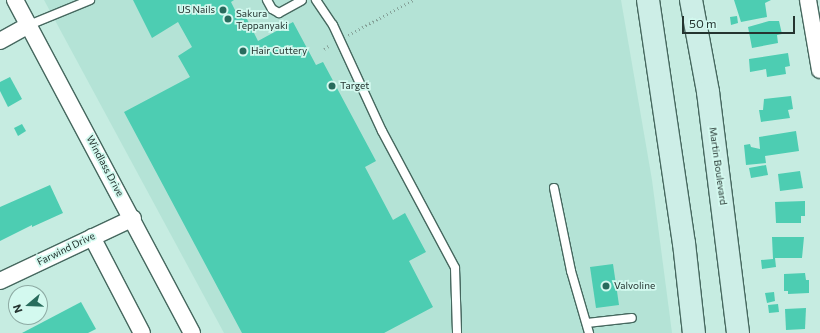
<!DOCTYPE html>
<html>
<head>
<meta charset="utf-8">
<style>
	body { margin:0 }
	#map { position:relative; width:820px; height:333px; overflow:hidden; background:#c6ece1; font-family:Commissioner,sans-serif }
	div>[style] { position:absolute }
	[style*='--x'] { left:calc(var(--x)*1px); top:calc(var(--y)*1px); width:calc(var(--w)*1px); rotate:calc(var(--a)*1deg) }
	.built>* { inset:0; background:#b4e3d6 }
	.building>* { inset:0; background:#4dcdb2 }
	.path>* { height:2.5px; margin-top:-1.25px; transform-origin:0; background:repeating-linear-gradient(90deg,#86a39a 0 1px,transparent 0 4px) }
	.roads { filter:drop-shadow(1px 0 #46685f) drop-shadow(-1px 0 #46685f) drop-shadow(0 1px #46685f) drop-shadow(0 -1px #46685f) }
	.service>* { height:8px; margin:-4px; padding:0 4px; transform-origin:4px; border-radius:4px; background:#fff }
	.minor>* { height:16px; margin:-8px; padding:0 8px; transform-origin:8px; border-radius:8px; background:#fff }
	.secondary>* { height:22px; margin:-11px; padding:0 11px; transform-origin:11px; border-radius:11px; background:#cdeee7 }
	.dots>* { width:11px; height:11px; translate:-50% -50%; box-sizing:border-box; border:2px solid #d3f9ef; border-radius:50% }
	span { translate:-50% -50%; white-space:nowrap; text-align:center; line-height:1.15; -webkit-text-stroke:3.5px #d3f9ef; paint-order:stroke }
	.poi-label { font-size:10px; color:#253430 }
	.right { translate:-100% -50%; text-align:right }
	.left { translate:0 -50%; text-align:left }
	.street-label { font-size:10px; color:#253430 }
	.north { position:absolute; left:8px; top:285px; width:40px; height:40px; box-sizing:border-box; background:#d3f9ef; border:1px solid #8daaa3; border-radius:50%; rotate:251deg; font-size:11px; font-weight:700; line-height:16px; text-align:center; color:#253430 }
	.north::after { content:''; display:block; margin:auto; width:14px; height:18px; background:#286c5d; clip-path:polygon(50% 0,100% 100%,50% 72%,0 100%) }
	.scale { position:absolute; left:682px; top:16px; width:113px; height:18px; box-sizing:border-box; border:2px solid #253430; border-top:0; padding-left:5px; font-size:12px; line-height:14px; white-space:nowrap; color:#253430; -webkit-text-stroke:3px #d3f9ef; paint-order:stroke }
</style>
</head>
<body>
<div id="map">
	<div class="built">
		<i style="clip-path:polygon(44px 0,621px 0,652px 180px,672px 333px,224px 333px)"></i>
	</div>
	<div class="building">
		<i style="clip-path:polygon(133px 0,234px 0,231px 2px,238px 16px,244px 13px,258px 41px,293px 22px,316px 65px,323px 62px,376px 161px,365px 167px,393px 220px,405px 213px,426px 252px,409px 261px,433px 307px,384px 333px,242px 333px,124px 112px,190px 77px,178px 56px,192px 47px,178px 22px,152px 38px)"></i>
		<i style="clip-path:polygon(734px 0,771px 0,765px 3px,767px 17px,741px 22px)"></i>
		<i style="clip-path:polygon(737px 16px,738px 23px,731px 25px,730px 17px)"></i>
		<i style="clip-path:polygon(769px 21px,779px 21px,782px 34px,777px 35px,778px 43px,752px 48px,748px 27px)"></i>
		<i style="clip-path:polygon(788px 53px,790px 66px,785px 67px,786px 74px,767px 77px,766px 69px,750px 72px,749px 59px)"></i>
		<i style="clip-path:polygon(10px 77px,22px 99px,8px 107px,0 91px,0 82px)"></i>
		<i style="clip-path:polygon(791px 96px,793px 109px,788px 110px,790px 118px,761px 122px,759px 110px,763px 110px,764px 99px)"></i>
		<i style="clip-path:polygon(22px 124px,26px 131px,18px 136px,14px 128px)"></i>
		<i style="clip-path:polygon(796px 131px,799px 151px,765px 156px,766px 163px,746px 165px,744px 145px,750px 144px,751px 147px,760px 149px,759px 137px)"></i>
		<i style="clip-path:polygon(766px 165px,768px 175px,751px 178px,749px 168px)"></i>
		<i style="clip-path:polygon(800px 171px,803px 188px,780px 191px,778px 174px)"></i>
		<i style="clip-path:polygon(50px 185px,63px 213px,32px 227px,32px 225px,0 241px,0 207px)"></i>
		<i style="clip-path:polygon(805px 201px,805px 216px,801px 216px,801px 223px,776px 223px,775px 202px)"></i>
		<i style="clip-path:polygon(772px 237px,804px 237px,802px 258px,775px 258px,776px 267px,762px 269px,761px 260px,773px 259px)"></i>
		<i style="clip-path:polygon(613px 264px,619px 305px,596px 308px,590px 267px)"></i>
		<i style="clip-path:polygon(805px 273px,806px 280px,809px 280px,809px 293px,788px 294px,788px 291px,784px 291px,784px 274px)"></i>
		<i style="clip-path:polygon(774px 292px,775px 301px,767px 303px,765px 293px)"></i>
		<i style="clip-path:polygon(81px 302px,96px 329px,88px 333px,22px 333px)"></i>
		<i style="clip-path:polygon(778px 304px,779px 312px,769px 313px,768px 305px)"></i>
		<i style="clip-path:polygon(806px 308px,805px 329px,786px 330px,785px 309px)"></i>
	</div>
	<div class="path">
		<i style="--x:348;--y:35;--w:74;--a:-28.3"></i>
		<i style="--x:324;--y:49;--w:7;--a:-34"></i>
	</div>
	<div class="roads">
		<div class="service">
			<i style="--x:267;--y:0;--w:10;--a:61"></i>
			<i style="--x:272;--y:9;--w:8;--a:30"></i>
			<i style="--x:279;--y:13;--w:26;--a:-29"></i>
			<i style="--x:316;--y:0;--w:30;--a:56"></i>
			<i style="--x:333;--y:25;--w:117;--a:65.2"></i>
			<i style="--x:382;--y:131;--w:155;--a:61.9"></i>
			<i style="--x:455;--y:268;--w:65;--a:88.2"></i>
			<i style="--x:29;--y:25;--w:66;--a:-22.3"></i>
			<i style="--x:554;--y:188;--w:85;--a:78.4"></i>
			<i style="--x:571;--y:271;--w:65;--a:73.8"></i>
			<i style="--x:587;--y:323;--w:45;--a:-6.3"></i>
		</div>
		<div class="minor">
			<i style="--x:15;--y:0;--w:377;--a:62"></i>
			<i style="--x:808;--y:0;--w:71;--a:80.3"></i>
			<i style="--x:0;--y:41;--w:33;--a:-29"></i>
			<i style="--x:92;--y:237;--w:108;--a:62.5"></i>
			<i style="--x:0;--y:281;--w:147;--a:-25.3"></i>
		</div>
		<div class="secondary">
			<i style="--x:648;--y:0;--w:246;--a:81.6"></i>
			<i style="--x:684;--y:243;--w:91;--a:83.7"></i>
			<i style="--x:691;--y:0;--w:94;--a:79.5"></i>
			<i style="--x:708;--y:92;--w:243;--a:82.9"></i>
		</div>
	</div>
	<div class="dots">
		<i style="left:223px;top:10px;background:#286c5d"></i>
		<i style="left:228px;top:19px;background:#286c5d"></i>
		<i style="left:243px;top:51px;background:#286c5d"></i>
		<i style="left:332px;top:86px;background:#286c5d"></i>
		<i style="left:606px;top:286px;background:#286c5d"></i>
	</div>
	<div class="poi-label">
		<span class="right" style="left:215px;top:10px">US Nails</span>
		<span class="left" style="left:236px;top:19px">Sakura<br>Teppanyaki</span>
		<span class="left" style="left:251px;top:51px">Hair Cuttery</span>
		<span class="left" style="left:340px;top:86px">Target</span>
		<span class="left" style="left:614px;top:286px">Valvoline</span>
	</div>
	<div class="street-label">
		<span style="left:105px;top:166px;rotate:62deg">Windlass Drive</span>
		<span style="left:718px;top:166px;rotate:82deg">Martin Boulevard</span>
		<span style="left:66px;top:249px;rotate:-26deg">Farwind Drive</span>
	</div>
	<div class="north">N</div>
	<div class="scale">50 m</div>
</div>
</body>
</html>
